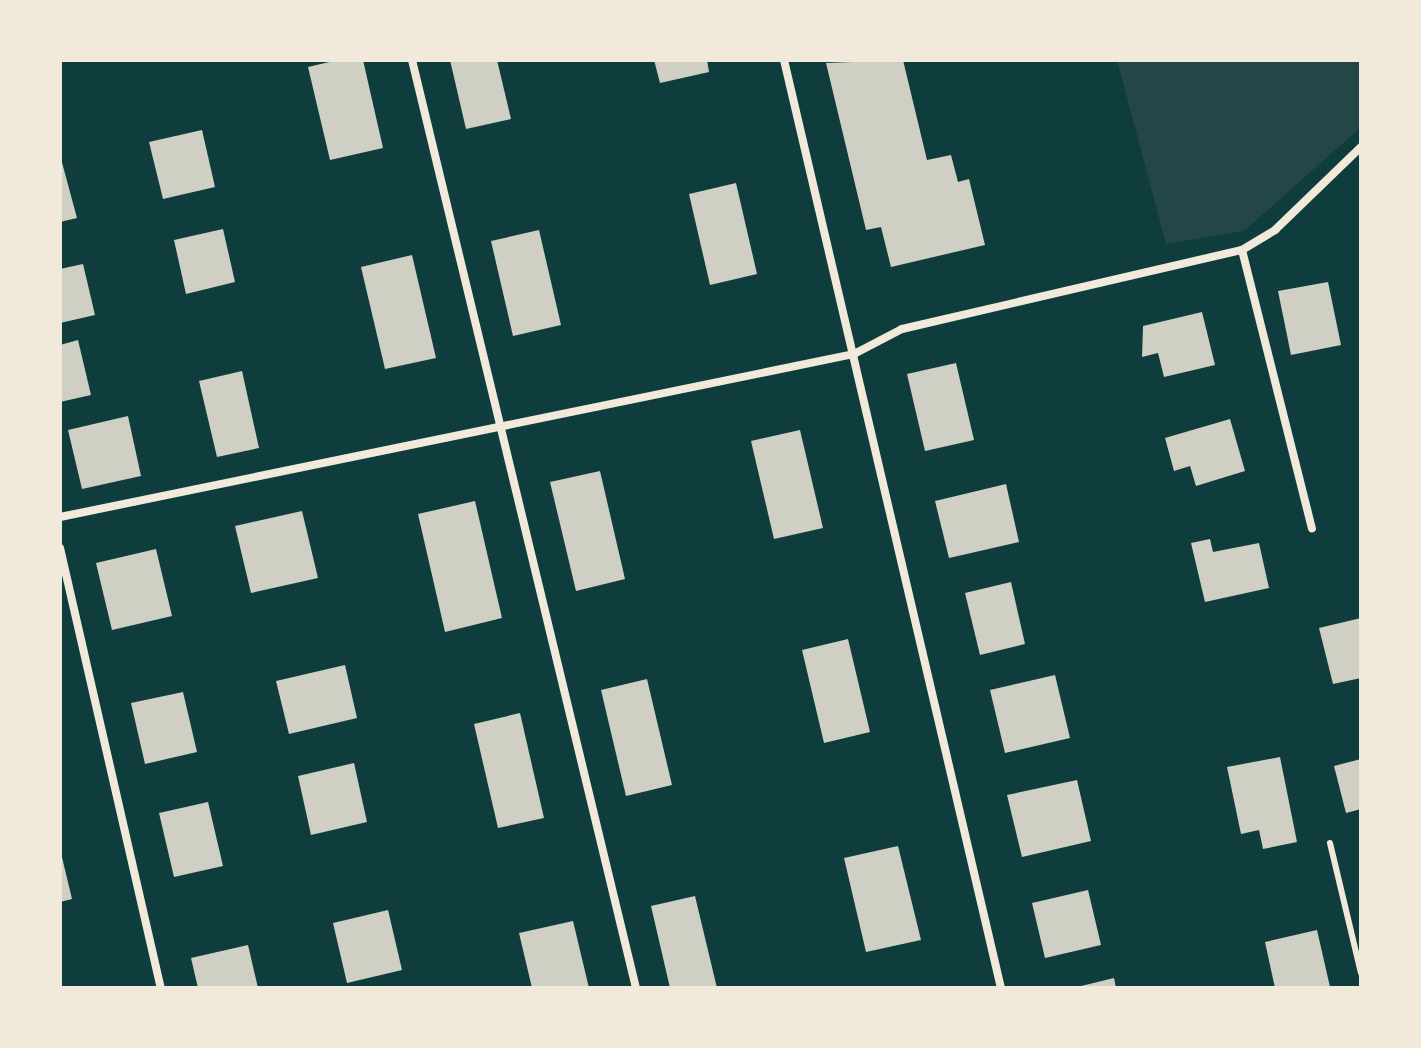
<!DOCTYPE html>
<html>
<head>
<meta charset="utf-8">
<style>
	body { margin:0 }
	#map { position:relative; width:1421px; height:1048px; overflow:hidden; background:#0f3d3e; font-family:"Alegreya Sans",sans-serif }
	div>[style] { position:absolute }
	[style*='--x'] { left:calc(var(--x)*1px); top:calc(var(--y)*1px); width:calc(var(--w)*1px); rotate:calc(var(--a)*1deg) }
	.green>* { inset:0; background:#244646 }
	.building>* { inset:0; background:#cfcfc3 }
	.service>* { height:6px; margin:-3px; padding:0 3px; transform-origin:3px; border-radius:3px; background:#f1e9da }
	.minor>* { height:8px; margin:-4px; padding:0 4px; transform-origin:4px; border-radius:4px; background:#f1e9da }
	span { translate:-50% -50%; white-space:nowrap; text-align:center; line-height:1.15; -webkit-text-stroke:6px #f1e9da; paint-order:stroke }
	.frame { position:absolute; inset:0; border:62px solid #f1e9da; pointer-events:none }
</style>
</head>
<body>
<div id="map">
	<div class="green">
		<i style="clip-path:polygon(1117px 60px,1361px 60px,1361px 127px,1244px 231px,1166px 244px)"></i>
	</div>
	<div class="building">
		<i style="clip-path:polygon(338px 60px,363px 60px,383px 148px,330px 160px,308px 67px)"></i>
		<i style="clip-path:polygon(450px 60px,497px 60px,511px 119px,466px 129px)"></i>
		<i style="clip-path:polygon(654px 60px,707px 60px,709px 72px,660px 83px)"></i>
		<i style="clip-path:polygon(903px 60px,927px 160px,951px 155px,958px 182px,969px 179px,985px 245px,891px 267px,881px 227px,866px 230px,826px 63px)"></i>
		<i style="clip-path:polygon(202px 130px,215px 187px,163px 199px,149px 142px)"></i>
		<i style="clip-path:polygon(60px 155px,77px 218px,60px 222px)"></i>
		<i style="clip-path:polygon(736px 183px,757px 274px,710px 285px,689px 194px)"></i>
		<i style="clip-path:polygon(223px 229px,235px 282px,186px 294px,174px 240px)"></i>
		<i style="clip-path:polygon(539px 230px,561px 325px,513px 336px,491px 241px)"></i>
		<i style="clip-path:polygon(412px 255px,436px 358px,385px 369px,361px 267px)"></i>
		<i style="clip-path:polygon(83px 264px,95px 315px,60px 323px,60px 269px)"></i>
		<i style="clip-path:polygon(1328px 282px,1341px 345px,1291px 355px,1278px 291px)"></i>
		<i style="clip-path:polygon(1202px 312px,1215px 365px,1164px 377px,1158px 353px,1142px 357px,1143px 326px)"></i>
		<i style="clip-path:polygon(78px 340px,91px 395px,60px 402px,60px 345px)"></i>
		<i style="clip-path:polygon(956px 363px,974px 440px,925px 451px,907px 374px)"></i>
		<i style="clip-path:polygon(242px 371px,259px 448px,217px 457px,199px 381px)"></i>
		<i style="clip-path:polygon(128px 416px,141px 476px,82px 489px,68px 430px)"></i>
		<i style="clip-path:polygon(1230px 419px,1245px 471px,1196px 486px,1190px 466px,1174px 471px,1165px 438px)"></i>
		<i style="clip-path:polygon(800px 430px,823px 528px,774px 539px,751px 441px)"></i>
		<i style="clip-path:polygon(600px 471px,625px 579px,576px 591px,550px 482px)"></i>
		<i style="clip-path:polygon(1006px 484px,1019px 542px,949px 558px,935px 501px)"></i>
		<i style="clip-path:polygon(475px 501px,502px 618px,445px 632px,418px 514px)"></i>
		<i style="clip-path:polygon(302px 511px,318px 578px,251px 593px,235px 526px)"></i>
		<i style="clip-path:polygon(1210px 539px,1213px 552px,1259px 543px,1269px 588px,1205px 602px,1191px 543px)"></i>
		<i style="clip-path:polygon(156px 549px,172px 616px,112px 630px,96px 563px)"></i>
		<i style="clip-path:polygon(1011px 582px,1025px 644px,980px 655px,965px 593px)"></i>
		<i style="clip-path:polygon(1361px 618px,1361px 678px,1333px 684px,1319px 628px)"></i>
		<i style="clip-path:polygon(848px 639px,870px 732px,824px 743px,802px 650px)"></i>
		<i style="clip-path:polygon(345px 665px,357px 718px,289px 734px,276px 681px)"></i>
		<i style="clip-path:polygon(1055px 675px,1070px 738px,1005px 753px,990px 690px)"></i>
		<i style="clip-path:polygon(647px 679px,672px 785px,626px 796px,601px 690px)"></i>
		<i style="clip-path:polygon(183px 692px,197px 752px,145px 764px,131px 703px)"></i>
		<i style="clip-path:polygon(520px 713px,544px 818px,498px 828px,474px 724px)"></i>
		<i style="clip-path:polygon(1280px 757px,1297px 842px,1263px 849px,1259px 830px,1241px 834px,1227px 767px)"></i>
		<i style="clip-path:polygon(1361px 759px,1361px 809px,1346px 813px,1334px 766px)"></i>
		<i style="clip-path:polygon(354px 763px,367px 822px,311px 835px,298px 776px)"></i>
		<i style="clip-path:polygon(1077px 780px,1091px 841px,1022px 857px,1007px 795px)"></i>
		<i style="clip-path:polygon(208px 802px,223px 866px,174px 877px,159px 813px)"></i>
		<i style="clip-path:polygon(898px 846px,921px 940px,866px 952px,844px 858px)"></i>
		<i style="clip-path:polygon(61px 853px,72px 899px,60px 902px,60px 854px)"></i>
		<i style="clip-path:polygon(1088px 890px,1101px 945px,1045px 958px,1032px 903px)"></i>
		<i style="clip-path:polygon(695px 896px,717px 988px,670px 988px,651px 906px)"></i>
		<i style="clip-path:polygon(388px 910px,402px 970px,347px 983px,333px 923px)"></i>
		<i style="clip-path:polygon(573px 921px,589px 988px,532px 988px,519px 933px)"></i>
		<i style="clip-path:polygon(1317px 930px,1330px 987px,1275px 988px,1265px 942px)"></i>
		<i style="clip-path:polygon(248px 945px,258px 988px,198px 988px,191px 958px)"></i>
		<i style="clip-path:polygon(1114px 978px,1116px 988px,1077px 988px,1077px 987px)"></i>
	</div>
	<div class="service">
		<i style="--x:1330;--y:843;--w:134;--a:76.6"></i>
	</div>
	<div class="minor">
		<i style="--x:412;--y:60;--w:955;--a:76.43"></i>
		<i style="--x:784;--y:60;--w:953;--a:76.84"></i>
		<i style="--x:1242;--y:250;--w:287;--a:75.9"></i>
		<i style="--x:60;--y:517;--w:811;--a:-11.6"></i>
		<i style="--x:854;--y:354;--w:54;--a:-27.5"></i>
		<i style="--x:902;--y:329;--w:349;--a:-13.1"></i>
		<i style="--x:1242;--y:250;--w:39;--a:-31"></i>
		<i style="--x:1275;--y:230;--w:120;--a:-44"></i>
		<i style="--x:60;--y:548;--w:451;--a:77.1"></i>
	</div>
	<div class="frame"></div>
</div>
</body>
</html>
